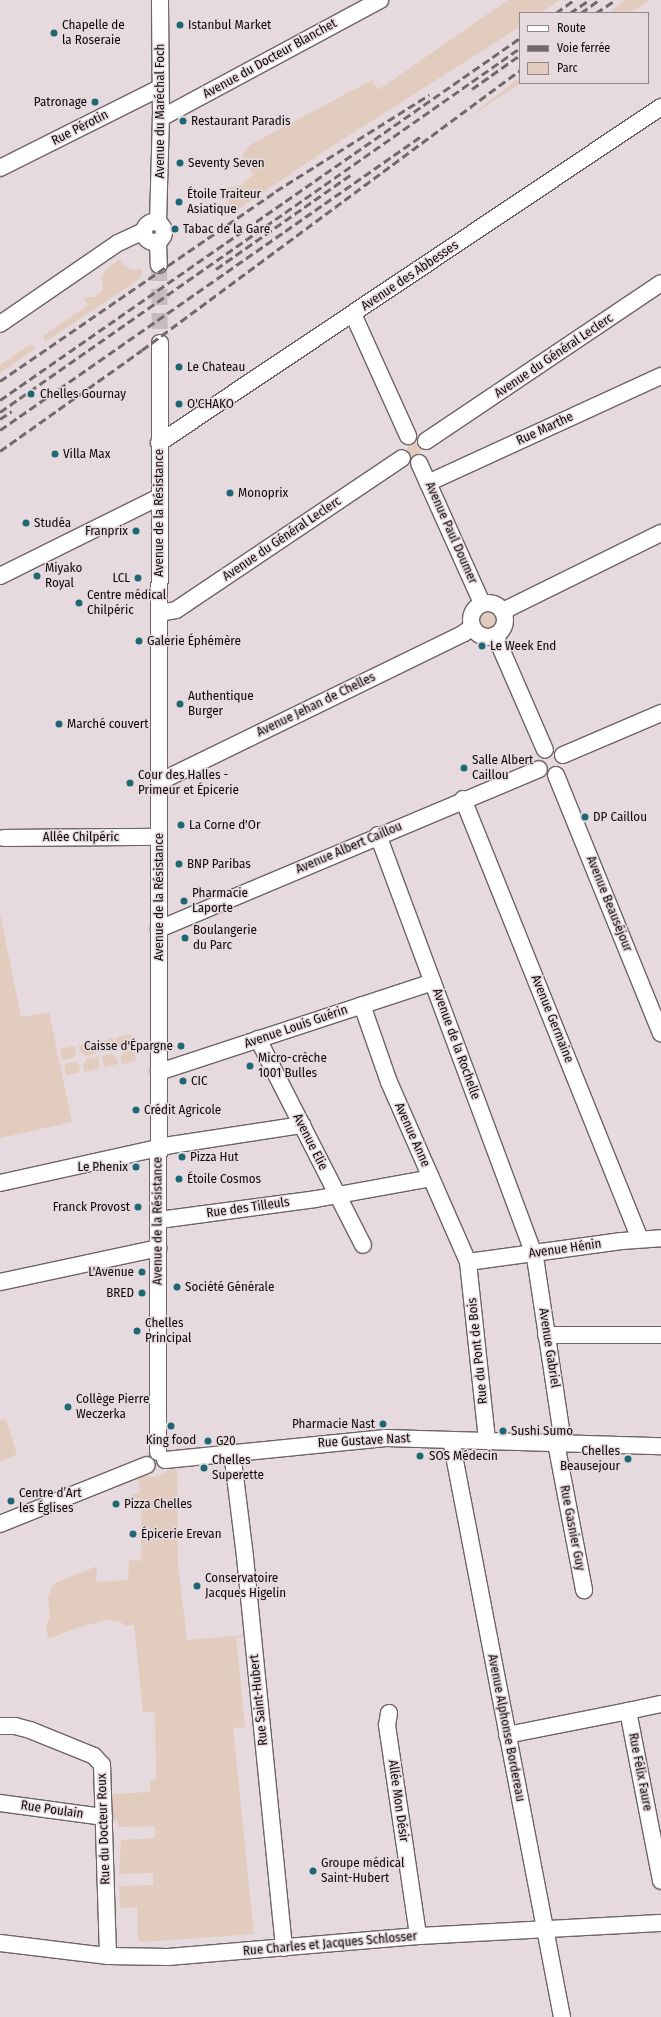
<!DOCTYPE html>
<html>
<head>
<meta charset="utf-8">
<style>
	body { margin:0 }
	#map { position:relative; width:661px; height:2017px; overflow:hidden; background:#e7dade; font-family:"Fira Sans Condensed",sans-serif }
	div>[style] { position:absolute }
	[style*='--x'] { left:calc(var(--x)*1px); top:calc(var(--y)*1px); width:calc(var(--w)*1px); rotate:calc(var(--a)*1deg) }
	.green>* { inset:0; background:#e1ccbe }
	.round { border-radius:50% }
	.minor-tunnel>* { height:16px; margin-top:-8px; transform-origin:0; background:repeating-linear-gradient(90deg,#c7bbbe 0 16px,transparent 0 24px) }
	.roads { filter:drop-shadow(1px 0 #6e6367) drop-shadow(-1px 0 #6e6367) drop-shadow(0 1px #6e6367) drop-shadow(0 -1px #6e6367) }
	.minor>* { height:16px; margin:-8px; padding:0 8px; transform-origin:8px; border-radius:8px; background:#fff }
	.minor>.ring { margin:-8px; padding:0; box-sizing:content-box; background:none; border:16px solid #fff; border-radius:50% }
	.rail>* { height:3px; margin-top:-1.5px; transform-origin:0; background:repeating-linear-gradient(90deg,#72696c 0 8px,transparent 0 12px) }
	.dots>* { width:11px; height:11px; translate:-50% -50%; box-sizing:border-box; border:2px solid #e7dade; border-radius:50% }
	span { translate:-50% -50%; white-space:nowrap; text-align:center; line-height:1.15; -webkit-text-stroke:3px #e7dade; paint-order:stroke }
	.poi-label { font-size:13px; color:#0f0b0c }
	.left { translate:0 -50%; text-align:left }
	.right { translate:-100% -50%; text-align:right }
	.street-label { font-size:13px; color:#0f0b0c }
	.legend { position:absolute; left:519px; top:12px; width:130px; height:72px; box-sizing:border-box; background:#e7dade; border:1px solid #91878a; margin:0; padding:5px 7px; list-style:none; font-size:12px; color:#0f0b0c }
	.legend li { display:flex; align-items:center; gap:8px; height:20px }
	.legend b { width:20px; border:1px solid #91878a }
</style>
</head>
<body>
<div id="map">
	<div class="green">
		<i style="clip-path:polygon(508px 0,560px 0,540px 13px,520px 13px,520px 27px,331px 147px,228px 216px,228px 188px,241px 185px,253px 175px,242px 155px,250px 145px,372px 80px,378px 90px)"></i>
		<i style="clip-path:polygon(626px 0,650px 0,630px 13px,608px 13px)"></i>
		<i style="clip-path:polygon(520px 77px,521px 83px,468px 118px,519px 78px)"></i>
		<i style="clip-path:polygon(119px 259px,125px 266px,132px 270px,142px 269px,141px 278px,45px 342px,43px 336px,88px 305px,83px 297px,94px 297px,101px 292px,103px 285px,101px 278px,105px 274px,105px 271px)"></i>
		<i style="clip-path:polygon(31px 344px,35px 349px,0 373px,0 365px)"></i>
		<i class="round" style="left:407px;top:443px;width:14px;height:14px"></i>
		<i class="round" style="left:480px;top:612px;width:16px;height:16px"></i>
		<i style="clip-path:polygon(0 914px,21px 1017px,49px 1012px,72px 1122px,0 1138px)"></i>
		<i style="clip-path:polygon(131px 1034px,133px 1046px,122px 1049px,121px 1045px,118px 1046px,116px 1038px)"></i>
		<i style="clip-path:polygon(113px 1038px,115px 1047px,111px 1048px,112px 1050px,100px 1053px,98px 1042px)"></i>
		<i style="clip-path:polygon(94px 1042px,96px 1054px,86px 1056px,83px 1053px,81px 1053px,79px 1045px)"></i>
		<i style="clip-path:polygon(75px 1046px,76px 1053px,73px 1058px,62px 1060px,60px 1049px)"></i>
		<i style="clip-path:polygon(134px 1050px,136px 1061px,122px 1064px,120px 1056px,123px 1055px,122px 1052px)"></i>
		<i style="clip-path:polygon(113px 1054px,114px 1057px,116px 1057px,118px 1064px,104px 1067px,102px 1056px)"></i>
		<i style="clip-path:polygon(98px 1057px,100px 1068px,84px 1072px,83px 1063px,86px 1062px,87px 1059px)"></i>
		<i style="clip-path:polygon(74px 1062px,79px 1064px,80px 1072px,66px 1075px,64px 1064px)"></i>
		<i style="clip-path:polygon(6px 1419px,17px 1455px,0 1461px,0 1420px)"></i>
		<i style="clip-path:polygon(172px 1468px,177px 1469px,178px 1564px,187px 1640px,246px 1635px,246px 1637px,236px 1638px,245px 1727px,233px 1728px,254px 1934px,144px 1942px,138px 1941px,137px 1907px,120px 1908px,119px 1886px,153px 1885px,153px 1873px,119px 1874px,121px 1840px,155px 1838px,155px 1826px,118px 1827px,118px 1821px,111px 1821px,112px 1794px,150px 1792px,150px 1780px,156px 1780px,155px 1712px,143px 1712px,134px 1625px,126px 1626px,120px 1622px,106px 1620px,71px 1630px,54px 1637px,48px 1638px,46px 1625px,50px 1618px,48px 1598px,53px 1584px,97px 1566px,96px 1582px,128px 1580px,129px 1560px,141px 1561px,141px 1504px,140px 1498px,126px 1498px,140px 1492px,138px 1476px,144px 1474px,153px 1477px,160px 1476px)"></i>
	</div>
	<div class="minor-tunnel">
		<i style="--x:159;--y:265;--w:78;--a:89.3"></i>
	</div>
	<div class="roads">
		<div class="minor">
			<i style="--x:161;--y:118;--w:249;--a:-28.3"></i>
			<i style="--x:0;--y:168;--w:179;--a:-26.6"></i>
			<i class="ring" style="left:144px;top:222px;width:4px;height:4px"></i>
			<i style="--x:158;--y:223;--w:105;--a:-88.4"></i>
			<i style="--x:161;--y:118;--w:118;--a:-90.5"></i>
			<i style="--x:158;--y:242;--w:23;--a:88"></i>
			<i style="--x:353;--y:314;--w:134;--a:65.7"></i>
			<i style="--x:0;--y:324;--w:143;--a:-34.5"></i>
			<i style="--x:118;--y:243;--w:29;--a:-25"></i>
			<i style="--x:426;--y:441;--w:283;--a:-33.9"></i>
			<i style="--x:159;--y:443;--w:604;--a:-33.8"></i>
			<i style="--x:419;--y:463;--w:154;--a:65.8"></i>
			<i style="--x:428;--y:483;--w:256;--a:-24.7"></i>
			<i style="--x:0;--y:576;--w:178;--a:-26.4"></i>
			<i class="ring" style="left:471px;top:603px;width:18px;height:18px"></i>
			<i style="--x:503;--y:611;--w:176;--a:-26.3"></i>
			<i style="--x:159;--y:613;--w:17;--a:-10"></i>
			<i style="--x:176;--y:610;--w:272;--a:-33.9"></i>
			<i style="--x:495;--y:635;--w:125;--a:66.5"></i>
			<i style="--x:563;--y:755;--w:107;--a:-23.2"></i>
			<i style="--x:556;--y:775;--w:279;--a:67.9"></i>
			<i style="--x:159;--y:782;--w:339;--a:-26"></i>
			<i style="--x:464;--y:633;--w:10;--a:-37"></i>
			<i style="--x:463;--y:799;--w:474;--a:68.1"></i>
			<i style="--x:378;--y:835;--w:450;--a:69.6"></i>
			<i style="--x:535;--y:1257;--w:188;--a:81.4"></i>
			<i style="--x:4;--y:838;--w:155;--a:-0.4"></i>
			<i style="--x:159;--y:929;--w:412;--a:-22.8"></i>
			<i style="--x:362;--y:1005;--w:82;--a:70.7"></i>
			<i style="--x:389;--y:1082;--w:197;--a:66.3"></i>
			<i style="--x:468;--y:1262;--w:180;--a:83.9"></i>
			<i style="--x:258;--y:1039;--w:231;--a:63"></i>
			<i style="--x:159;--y:1072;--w:288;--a:-18.2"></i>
			<i style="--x:0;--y:1183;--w:175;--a:-12.5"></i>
			<i style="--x:171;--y:1145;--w:133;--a:-8.7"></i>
			<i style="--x:159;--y:1220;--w:158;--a:-7.6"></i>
			<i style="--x:316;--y:1199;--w:117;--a:-10.3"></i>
			<i style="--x:468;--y:1262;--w:155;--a:-7.8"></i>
			<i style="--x:622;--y:1241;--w:39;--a:-4"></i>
			<i style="--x:0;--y:1282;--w:162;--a:-12.1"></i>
			<i style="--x:546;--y:1335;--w:115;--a:0"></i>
			<i style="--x:451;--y:1440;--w:588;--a:79.11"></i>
			<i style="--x:556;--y:1443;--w:150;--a:79.2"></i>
			<i style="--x:158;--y:1452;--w:1109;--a:-89.9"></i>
			<i style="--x:232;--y:1452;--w:106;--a:82.9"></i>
			<i style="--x:245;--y:1557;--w:393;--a:84.3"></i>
			<i style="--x:165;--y:1460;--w:222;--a:-5.7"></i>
			<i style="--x:386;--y:1438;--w:275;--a:1.7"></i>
			<i style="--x:0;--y:1524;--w:158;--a:-21.9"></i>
			<i style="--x:628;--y:1711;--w:34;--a:-12"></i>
			<i style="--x:389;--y:1713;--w:12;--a:99"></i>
			<i style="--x:387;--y:1725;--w:213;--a:81.6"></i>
			<i style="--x:0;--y:1726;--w:15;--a:0"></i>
			<i style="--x:15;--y:1726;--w:16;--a:15"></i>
			<i style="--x:30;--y:1730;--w:69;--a:22.1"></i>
			<i style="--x:94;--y:1756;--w:12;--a:48"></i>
			<i style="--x:102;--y:1765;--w:191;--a:88.2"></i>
			<i style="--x:507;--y:1735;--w:123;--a:-11.2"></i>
			<i style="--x:628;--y:1711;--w:173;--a:79"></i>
			<i style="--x:0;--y:1803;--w:105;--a:7.7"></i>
			<i style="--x:0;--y:1943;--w:109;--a:6.9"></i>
			<i style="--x:108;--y:1956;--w:60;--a:1"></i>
			<i style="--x:168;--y:1957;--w:251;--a:-4.8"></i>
			<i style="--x:418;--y:1936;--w:243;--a:-3.1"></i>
		</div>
	</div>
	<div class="rail">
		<i style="--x:556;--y:13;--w:22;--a:-36"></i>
		<i style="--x:570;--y:13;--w:23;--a:-34"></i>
		<i style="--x:581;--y:13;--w:22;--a:-36"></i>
		<i style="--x:596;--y:13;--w:23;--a:-34"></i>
		<i style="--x:472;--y:89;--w:59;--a:-35.3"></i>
		<i style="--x:216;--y:269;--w:164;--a:-35"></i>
		<i style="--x:0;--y:381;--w:335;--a:-34.5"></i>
		<i style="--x:276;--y:191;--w:181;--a:-32.1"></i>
		<i style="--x:0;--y:400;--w:634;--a:-34.84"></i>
		<i style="--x:0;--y:412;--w:635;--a:-34.99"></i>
		<i style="--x:0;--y:419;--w:14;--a:-34"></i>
		<i style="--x:0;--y:430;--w:512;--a:-34.9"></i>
		<i style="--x:0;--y:451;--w:174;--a:-35.4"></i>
		<i style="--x:142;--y:350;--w:470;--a:-36.5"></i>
	</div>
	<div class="dots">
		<i style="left:180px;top:25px;background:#1e6774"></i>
		<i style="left:54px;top:33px;background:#1e6774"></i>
		<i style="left:95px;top:102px;background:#1e6774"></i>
		<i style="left:183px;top:121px;background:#1e6774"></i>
		<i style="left:180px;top:163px;background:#1e6774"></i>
		<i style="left:179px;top:202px;background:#1e6774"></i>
		<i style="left:175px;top:229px;background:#1e6774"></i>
		<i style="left:179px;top:367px;background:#1e6774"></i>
		<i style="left:31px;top:394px;background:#1e6774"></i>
		<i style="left:179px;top:404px;background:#1e6774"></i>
		<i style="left:55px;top:454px;background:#1e6774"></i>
		<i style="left:230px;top:493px;background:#1e6774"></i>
		<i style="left:26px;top:523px;background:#1e6774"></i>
		<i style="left:136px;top:531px;background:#1e6774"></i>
		<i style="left:37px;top:576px;background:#1e6774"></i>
		<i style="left:138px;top:578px;background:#1e6774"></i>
		<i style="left:79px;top:603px;background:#1e6774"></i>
		<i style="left:139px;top:641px;background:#1e6774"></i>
		<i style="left:482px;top:646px;background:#1e6774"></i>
		<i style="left:180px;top:704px;background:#1e6774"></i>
		<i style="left:59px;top:724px;background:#1e6774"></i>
		<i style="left:464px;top:768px;background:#1e6774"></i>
		<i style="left:130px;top:783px;background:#1e6774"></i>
		<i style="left:585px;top:817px;background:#1e6774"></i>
		<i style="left:181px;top:825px;background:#1e6774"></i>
		<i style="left:179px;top:864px;background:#1e6774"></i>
		<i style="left:184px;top:901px;background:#1e6774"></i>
		<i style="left:185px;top:938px;background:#1e6774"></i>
		<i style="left:181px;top:1046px;background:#1e6774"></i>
		<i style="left:250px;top:1066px;background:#1e6774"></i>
		<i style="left:183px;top:1081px;background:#1e6774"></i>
		<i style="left:136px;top:1110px;background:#1e6774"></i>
		<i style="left:182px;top:1157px;background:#1e6774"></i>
		<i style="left:136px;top:1167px;background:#1e6774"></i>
		<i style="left:179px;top:1179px;background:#1e6774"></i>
		<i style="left:138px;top:1207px;background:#1e6774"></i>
		<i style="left:142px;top:1272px;background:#1e6774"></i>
		<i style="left:177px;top:1287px;background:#1e6774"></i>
		<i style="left:142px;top:1293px;background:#1e6774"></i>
		<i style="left:137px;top:1331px;background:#1e6774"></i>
		<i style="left:68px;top:1407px;background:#1e6774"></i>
		<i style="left:383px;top:1424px;background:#1e6774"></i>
		<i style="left:171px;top:1426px;background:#1e6774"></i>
		<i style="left:503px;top:1431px;background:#1e6774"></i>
		<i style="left:208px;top:1441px;background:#1e6774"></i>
		<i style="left:420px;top:1456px;background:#1e6774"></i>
		<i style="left:628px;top:1459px;background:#1e6774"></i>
		<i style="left:204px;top:1468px;background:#1e6774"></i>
		<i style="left:11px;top:1501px;background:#1e6774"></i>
		<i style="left:116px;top:1504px;background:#1e6774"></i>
		<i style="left:133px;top:1534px;background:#1e6774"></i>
		<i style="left:197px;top:1586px;background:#1e6774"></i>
		<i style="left:313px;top:1871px;background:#1e6774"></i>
	</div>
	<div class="poi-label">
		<span class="left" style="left:188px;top:25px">Istanbul Market</span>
		<span class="left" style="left:62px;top:33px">Chapelle de<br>la Roseraie</span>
		<span class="right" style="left:87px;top:102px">Patronage</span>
		<span class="left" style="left:191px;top:121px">Restaurant Paradis</span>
		<span class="left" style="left:188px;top:163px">Seventy Seven</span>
		<span class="left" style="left:187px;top:202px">Étoile Traiteur<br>Asiatique</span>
		<span class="left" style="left:183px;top:229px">Tabac de la Gare</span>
		<span class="left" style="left:187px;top:367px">Le Chateau</span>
		<span class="left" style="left:40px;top:394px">Chelles Gournay</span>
		<span class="left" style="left:187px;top:404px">O'CHAKO</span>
		<span class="left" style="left:63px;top:454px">Villa Max</span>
		<span class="left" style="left:238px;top:493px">Monoprix</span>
		<span class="left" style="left:34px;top:523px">Studéa</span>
		<span class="right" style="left:128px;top:531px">Franprix</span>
		<span class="left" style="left:45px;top:576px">Miyako<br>Royal</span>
		<span class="right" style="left:130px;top:578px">LCL</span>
		<span class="left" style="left:87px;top:603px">Centre médical<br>Chilpéric</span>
		<span class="left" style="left:147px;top:641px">Galerie Éphémère</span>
		<span class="left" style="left:490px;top:646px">Le Week End</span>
		<span class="left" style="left:188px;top:704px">Authentique<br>Burger</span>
		<span class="left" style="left:67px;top:724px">Marché couvert</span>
		<span class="left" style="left:472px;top:768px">Salle Albert<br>Caillou</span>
		<span class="left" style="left:138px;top:783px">Cour des Halles -<br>Primeur et Épicerie</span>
		<span class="left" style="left:593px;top:817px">DP Caillou</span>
		<span class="left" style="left:189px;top:825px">La Corne d'Or</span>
		<span class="left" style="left:187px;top:864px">BNP Paribas</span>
		<span class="left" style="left:192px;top:901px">Pharmacie<br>Laporte</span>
		<span class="left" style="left:193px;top:938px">Boulangerie<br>du Parc</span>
		<span class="right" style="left:173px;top:1046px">Caisse d'Épargne</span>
		<span class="left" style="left:258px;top:1066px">Micro-crèche<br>1001 Bulles</span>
		<span class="left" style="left:191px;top:1081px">CIC</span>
		<span class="left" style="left:144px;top:1110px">Crédit Agricole</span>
		<span class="left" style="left:190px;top:1157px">Pizza Hut</span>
		<span class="right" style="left:128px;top:1167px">Le Phenix</span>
		<span class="left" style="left:187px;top:1179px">Étoile Cosmos</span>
		<span class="right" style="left:130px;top:1207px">Franck Provost</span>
		<span class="right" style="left:134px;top:1272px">L'Avenue</span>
		<span class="left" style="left:185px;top:1287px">Société Générale</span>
		<span class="right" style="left:134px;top:1293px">BRED</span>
		<span class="left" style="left:145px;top:1331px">Chelles<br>Principal</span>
		<span class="left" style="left:76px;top:1407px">Collège Pierre<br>Weczerka</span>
		<span class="right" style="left:375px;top:1424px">Pharmacie Nast</span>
		<span class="left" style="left:511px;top:1431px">Sushi Sumo</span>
		<span style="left:171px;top:1440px">King food</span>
		<span class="left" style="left:216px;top:1441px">G20</span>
		<span class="right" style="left:620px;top:1459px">Chelles<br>Beausejour</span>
		<span class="left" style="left:429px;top:1456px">SOS Médecin</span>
		<span class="left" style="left:212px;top:1468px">Chelles<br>Superette</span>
		<span class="left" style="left:19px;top:1501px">Centre d’Art<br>les Églises</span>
		<span class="left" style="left:124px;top:1504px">Pizza Chelles</span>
		<span class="left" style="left:141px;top:1534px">Épicerie Erevan</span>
		<span class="left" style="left:205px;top:1586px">Conservatoire<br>Jacques Higelin</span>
		<span class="left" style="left:321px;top:1871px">Groupe médical<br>Saint-Hubert</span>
	</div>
	<div class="street-label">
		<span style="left:270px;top:59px;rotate:-29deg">Avenue du Docteur Blanchet</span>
		<span style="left:160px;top:111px;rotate:-90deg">Avenue du Maréchal Foch</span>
		<span style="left:80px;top:128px;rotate:-27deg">Rue Pérotin</span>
		<span style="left:410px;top:276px;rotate:-34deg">Avenue des Abbesses</span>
		<span style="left:554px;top:356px;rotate:-34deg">Avenue du Général Leclerc</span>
		<span style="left:545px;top:429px;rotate:-25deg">Rue Marthe</span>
		<span style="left:159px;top:513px;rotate:-90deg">Avenue de la Résistance</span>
		<span style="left:451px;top:533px;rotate:66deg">Avenue Paul Doumer</span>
		<span style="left:282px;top:539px;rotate:-34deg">Avenue du Général Leclerc</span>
		<span style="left:316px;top:705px;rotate:-26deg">Avenue Jehan de Chelles</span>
		<span style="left:81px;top:837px">Allée Chilpéric</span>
		<span style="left:349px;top:848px;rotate:-23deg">Avenue Albert Caillou</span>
		<span style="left:159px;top:897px;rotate:-90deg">Avenue de la Résistance</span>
		<span style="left:609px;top:904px;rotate:68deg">Avenue Beauséjour</span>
		<span style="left:552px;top:1019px;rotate:68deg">Avenue Germaine</span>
		<span style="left:296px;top:1027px;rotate:-19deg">Avenue Louis Guérin</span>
		<span style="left:456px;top:1044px;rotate:70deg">Avenue de la Rochelle</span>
		<span style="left:412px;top:1135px;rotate:66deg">Avenue Anne</span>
		<span style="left:310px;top:1142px;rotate:63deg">Avenue Elie</span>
		<span style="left:248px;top:1208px;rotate:-8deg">Rue des Tilleuls</span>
		<span style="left:158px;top:1221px;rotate:-90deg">Avenue de la Résistance</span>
		<span style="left:565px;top:1249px;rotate:-8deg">Avenue Hénin</span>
		<span style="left:549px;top:1348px;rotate:81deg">Avenue Gabriel</span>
		<span style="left:478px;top:1351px;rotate:-96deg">Rue du Pont de Bois</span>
		<span style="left:364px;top:1441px;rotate:-3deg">Rue Gustave Nast</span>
		<span style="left:572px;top:1528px;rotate:79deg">Rue Gasnier Guy</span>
		<span style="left:259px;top:1700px;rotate:-96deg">Rue Saint-Hubert</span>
		<span style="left:506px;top:1728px;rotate:79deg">Avenue Alphonse Bordereau</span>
		<span style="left:640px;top:1772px;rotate:79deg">Rue Félix Faure</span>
		<span style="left:398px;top:1801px;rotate:82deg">Allée Mon Désir</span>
		<span style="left:52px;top:1810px;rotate:8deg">Rue Poulain</span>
		<span style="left:104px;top:1829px;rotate:-92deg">Rue du Docteur Roux</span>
		<span style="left:330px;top:1944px;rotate:-5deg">Rue Charles et Jacques Schlosser</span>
	</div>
	<ul class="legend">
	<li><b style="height:5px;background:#fff"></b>Route</li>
	<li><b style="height:5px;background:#72696c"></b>Voie ferrée</li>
	<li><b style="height:11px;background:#e1ccbe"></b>Parc</li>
	</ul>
</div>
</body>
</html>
